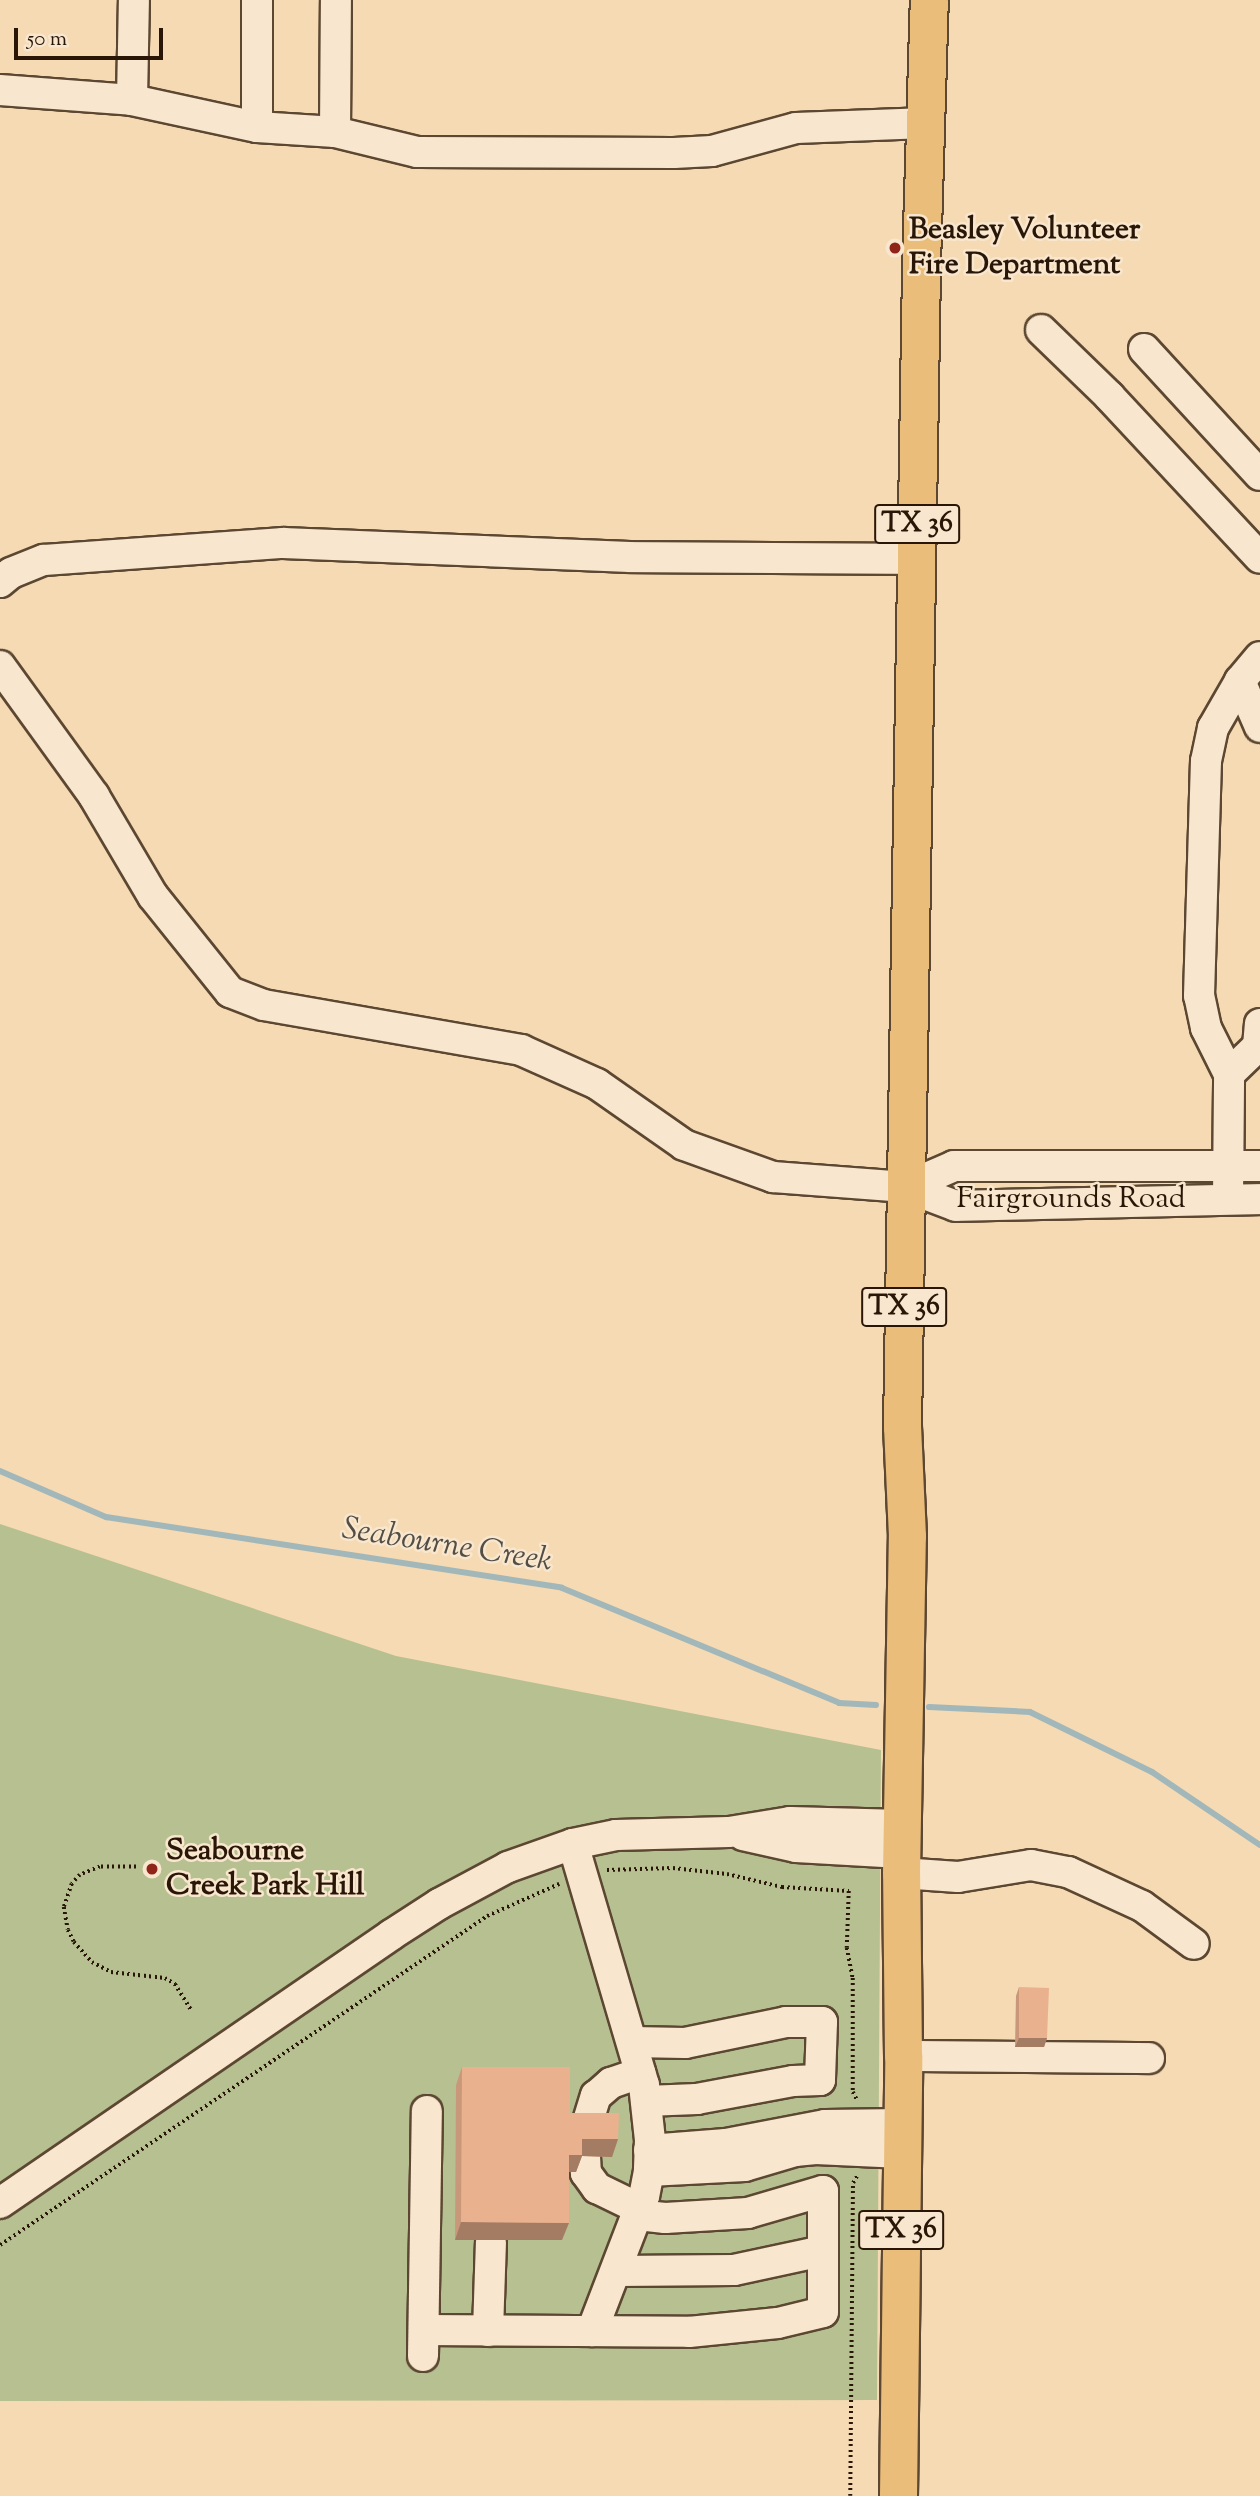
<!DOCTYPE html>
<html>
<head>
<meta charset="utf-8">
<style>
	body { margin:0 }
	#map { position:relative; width:1260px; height:2496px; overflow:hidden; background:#f5dab3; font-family:"Sorts Mill Goudy",serif }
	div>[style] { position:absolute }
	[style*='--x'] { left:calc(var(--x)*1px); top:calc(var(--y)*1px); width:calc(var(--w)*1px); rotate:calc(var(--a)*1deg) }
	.green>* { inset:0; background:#b7c090 }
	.stream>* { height:6px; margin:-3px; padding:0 3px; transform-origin:3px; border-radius:3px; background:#a2b7b9 }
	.path>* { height:3.5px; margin-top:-1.75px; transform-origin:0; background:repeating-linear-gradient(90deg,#291607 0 2px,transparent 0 5.5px) }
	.roads { filter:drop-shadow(2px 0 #5c4732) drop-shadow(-2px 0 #5c4732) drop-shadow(0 2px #5c4732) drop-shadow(0 -2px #5c4732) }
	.minor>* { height:30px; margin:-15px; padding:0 15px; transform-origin:15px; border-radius:15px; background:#f8e7ce }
	.major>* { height:37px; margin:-18.5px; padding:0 18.5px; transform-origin:18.5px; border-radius:18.5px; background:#eabd7a }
	.wall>* { inset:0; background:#c9987a }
	.shaded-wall>* { inset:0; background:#a47c63 }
	.building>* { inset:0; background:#eab18e }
	.dots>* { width:19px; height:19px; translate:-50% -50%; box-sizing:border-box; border:4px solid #f8e7ce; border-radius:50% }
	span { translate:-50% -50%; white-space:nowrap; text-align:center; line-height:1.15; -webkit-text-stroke:5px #f8e7ce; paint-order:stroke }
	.shield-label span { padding:2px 5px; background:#f8e7ce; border:2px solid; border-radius:5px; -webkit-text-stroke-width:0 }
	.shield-label { font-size:28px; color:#291607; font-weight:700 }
	.poi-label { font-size:30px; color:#291607; font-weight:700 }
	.left { translate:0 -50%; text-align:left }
	.street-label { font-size:30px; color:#291607 }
	.water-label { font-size:32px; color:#534e45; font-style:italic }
	.scale { position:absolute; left:14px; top:28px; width:149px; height:32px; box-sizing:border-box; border:4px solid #291607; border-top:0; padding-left:9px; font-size:21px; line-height:24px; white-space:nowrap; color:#291607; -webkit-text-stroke:5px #f8e7ce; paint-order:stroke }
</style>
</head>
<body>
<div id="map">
	<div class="green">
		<i style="clip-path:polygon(0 1524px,396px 1656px,881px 1750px,877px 2400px,0 2401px)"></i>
	</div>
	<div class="stream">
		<i style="--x:0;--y:1471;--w:116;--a:23.5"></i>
		<i style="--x:106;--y:1517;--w:461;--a:8.8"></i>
		<i style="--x:562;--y:1588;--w:300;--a:22.5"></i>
		<i style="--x:839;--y:1703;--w:37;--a:3"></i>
		<i style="--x:929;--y:1707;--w:101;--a:2.8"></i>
		<i style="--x:1030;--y:1712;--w:136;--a:26.2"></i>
		<i style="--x:1152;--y:1772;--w:130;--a:34.1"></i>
	</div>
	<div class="path">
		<i style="--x:136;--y:1867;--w:36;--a:180"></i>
		<i style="--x:100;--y:1867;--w:22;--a:158"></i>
		<i style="--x:80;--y:1875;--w:12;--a:132"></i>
		<i style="--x:72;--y:1884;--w:24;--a:109"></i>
		<i style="--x:64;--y:1907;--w:23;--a:80"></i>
		<i style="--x:68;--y:1930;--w:13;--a:63"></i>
		<i style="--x:74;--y:1942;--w:27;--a:48"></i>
		<i style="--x:92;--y:1962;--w:21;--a:28"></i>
		<i style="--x:111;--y:1972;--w:54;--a:6.3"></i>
		<i style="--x:165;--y:1978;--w:12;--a:31"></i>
		<i style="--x:175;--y:1984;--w:31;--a:58"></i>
		<i style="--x:607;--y:1870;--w:66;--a:-1.7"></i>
		<i style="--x:673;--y:1868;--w:54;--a:6.3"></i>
		<i style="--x:727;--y:1874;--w:57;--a:13.3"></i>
		<i style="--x:782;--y:1887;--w:67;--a:3.4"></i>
		<i style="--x:849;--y:1891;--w:57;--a:92"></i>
		<i style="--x:847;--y:1948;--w:31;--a:79"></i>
		<i style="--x:853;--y:1978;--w:114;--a:90"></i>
		<i style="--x:853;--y:2092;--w:9;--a:63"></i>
		<i style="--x:0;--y:2245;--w:588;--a:-34.04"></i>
		<i style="--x:487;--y:1916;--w:79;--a:-24"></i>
		<i style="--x:850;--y:2496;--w:313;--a:-89.5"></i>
		<i style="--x:853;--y:2183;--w:10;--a:-61"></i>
	</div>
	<div class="roads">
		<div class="minor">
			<i style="--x:0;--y:90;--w:132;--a:4.3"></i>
			<i style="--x:132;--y:100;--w:128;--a:12.2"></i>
			<i style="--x:257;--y:127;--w:78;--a:3.7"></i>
			<i style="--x:335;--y:132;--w:84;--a:13.7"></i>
			<i style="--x:417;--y:152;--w:257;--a:0.2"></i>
			<i style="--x:674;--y:153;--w:38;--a:-3"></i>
			<i style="--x:712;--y:151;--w:87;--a:-15.3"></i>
			<i style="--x:796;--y:128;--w:129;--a:-2.2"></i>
			<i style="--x:132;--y:100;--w:100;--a:-88.9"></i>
			<i style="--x:257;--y:127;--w:127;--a:-90"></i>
			<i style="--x:335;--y:132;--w:132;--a:-89.6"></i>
			<i style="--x:1041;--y:330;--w:95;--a:44.1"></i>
			<i style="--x:1109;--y:396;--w:221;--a:47"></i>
			<i style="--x:1144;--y:349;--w:171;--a:47.4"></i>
			<i style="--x:0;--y:582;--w:14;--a:-39"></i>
			<i style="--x:11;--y:573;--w:35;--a:-22"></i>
			<i style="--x:44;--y:560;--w:240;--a:-4.1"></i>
			<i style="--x:283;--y:543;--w:347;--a:2.3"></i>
			<i style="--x:630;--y:557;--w:286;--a:0.4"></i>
			<i style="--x:0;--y:666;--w:160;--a:54.1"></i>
			<i style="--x:94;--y:796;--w:116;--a:59.5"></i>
			<i style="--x:153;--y:896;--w:123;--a:51.3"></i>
			<i style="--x:230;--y:992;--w:36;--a:21"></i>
			<i style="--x:264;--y:1005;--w:261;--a:9.9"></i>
			<i style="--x:521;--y:1050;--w:83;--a:24.1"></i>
			<i style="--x:597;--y:1084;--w:106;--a:35"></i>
			<i style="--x:684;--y:1145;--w:95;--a:19.8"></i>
			<i style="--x:773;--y:1177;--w:133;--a:4.3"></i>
			<i style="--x:906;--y:1187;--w:53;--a:20.8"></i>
			<i style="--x:956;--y:1206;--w:304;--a:-1.3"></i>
			<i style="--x:1240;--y:681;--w:50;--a:66.5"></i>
			<i style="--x:1229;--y:1074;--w:40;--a:-44"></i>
			<i style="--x:1258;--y:1046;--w:22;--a:-85"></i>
			<i style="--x:906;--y:1187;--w:52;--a:-23.6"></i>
			<i style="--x:954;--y:1166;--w:306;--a:0"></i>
			<i style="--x:1228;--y:1199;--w:125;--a:-89.5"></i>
			<i style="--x:1229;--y:1074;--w:51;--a:-116.6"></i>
			<i style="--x:1206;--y:1028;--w:33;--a:-102"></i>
			<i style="--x:1199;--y:996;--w:235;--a:-88.3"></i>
			<i style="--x:1206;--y:761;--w:34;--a:-78"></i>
			<i style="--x:1213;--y:728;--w:54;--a:-60.1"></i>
			<i style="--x:1240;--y:681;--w:31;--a:-50"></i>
			<i style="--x:743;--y:1835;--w:54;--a:12.8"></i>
			<i style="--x:796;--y:1847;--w:105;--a:3.3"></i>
			<i style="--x:573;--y:1844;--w:251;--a:73.6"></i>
			<i style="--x:644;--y:2085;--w:55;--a:83.8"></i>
			<i style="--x:650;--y:2140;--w:31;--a:92"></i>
			<i style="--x:649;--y:2171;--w:25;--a:101"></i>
			<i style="--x:644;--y:2196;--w:145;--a:111.1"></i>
			<i style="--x:901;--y:1873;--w:57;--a:4"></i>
			<i style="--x:958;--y:1877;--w:74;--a:-9.3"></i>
			<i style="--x:1031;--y:1865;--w:38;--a:11"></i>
			<i style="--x:1068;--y:1872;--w:81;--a:24.7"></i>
			<i style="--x:1142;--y:1906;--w:64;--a:36.2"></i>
			<i style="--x:632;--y:2042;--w:53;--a:1.1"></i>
			<i style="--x:685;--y:2043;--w:103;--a:-11.7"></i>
			<i style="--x:786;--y:2022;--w:36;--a:0"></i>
			<i style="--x:822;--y:2022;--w:58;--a:92"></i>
			<i style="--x:820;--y:2080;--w:27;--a:178"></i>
			<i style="--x:793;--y:2081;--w:98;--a:169.4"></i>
			<i style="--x:697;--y:2099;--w:51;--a:177.8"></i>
			<i style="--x:903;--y:2056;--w:246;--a:0.5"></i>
			<i style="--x:585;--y:2131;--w:37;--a:-73"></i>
			<i style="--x:596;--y:2096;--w:20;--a:-41"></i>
			<i style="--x:611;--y:2083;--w:31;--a:-19"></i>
			<i style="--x:649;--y:2150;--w:77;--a:-4.5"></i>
			<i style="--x:726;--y:2144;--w:101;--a:-10.9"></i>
			<i style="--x:825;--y:2125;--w:77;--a:-0.7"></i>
			<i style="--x:585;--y:2156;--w:17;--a:87"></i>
			<i style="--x:586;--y:2173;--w:19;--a:54"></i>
			<i style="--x:597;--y:2188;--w:48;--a:26"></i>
			<i style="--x:649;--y:2171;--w:96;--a:-3"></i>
			<i style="--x:745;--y:2166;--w:52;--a:-16.7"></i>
			<i style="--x:795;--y:2151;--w:21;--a:-5"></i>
			<i style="--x:816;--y:2149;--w:86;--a:2.7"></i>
			<i style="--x:0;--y:2203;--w:474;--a:-34.4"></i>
			<i style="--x:391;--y:1935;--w:57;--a:-32.9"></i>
			<i style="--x:439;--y:1904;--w:78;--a:-28.2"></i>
			<i style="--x:508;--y:1867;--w:69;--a:-19.5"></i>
			<i style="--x:573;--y:1844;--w:44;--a:-11.8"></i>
			<i style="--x:616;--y:1835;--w:113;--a:-1.5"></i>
			<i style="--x:729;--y:1832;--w:62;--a:-9.3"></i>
			<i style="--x:790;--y:1822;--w:112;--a:1.5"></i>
			<i style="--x:616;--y:2271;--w:118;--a:-0.5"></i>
			<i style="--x:734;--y:2270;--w:91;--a:-12.1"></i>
			<i style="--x:424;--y:2330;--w:265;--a:0.4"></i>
			<i style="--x:689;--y:2332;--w:89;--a:-5.8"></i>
			<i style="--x:778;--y:2323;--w:46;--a:-13.7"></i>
			<i style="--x:823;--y:2312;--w:121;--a:-90"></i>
			<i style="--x:823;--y:2191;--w:78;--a:163.7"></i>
			<i style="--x:748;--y:2213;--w:83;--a:176.6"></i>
			<i style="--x:665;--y:2218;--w:27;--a:-174"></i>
			<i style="--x:488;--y:2331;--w:89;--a:-88.1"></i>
			<i style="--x:423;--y:2356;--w:245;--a:-89.1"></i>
		</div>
		<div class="major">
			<i style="--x:898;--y:2496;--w:440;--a:-89.3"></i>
			<i style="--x:903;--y:2056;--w:183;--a:-90.6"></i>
			<i style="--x:901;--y:1873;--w:337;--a:-89"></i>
			<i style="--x:907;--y:1536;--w:109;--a:-92.6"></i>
			<i style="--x:902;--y:1427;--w:1164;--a:-89.06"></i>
			<i style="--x:921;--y:263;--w:263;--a:-88.3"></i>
		</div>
	</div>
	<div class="wall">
		<i style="clip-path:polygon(1019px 1987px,1047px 2038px,1044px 2047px,1015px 2047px,1016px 1996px)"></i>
		<i style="clip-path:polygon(462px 2067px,570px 2113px,618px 2139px,612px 2157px,582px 2156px,576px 2172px,569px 2172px,562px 2240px,455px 2240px,456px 2085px)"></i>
	</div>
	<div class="shaded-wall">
		<i style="clip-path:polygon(1019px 2038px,1047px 2038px,1044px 2047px,1015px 2047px)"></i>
		<i style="clip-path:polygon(582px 2139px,618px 2139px,612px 2157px,582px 2156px,576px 2172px,563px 2172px,569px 2155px)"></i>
		<i style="clip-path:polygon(461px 2222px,569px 2223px,562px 2240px,455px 2240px)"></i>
	</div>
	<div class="building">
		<i style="clip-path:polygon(1019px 1987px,1049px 1988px,1047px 2038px,1019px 2038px)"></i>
		<i style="clip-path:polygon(462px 2067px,570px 2067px,570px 2113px,619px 2113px,618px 2139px,582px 2139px,582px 2155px,569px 2155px,569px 2223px,461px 2222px)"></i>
	</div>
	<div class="dots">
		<i style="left:895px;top:248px;background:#8f2418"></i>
		<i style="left:152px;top:1869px;background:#8f2418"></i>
	</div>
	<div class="shield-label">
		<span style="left:917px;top:524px">TX 36</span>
		<span style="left:904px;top:1307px">TX 36</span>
		<span style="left:901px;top:2230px">TX 36</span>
	</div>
	<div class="poi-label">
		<span class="left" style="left:909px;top:248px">Beasley Volunteer<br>Fire Department</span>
		<span class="left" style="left:166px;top:1869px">Seabourne<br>Creek Park Hill</span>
	</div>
	<div class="street-label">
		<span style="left:1071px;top:1200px">Fairgrounds Road</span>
	</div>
	<div class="water-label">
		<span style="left:447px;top:1546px;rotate:9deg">Seabourne Creek</span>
	</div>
	<div class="scale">50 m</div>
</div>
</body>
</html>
